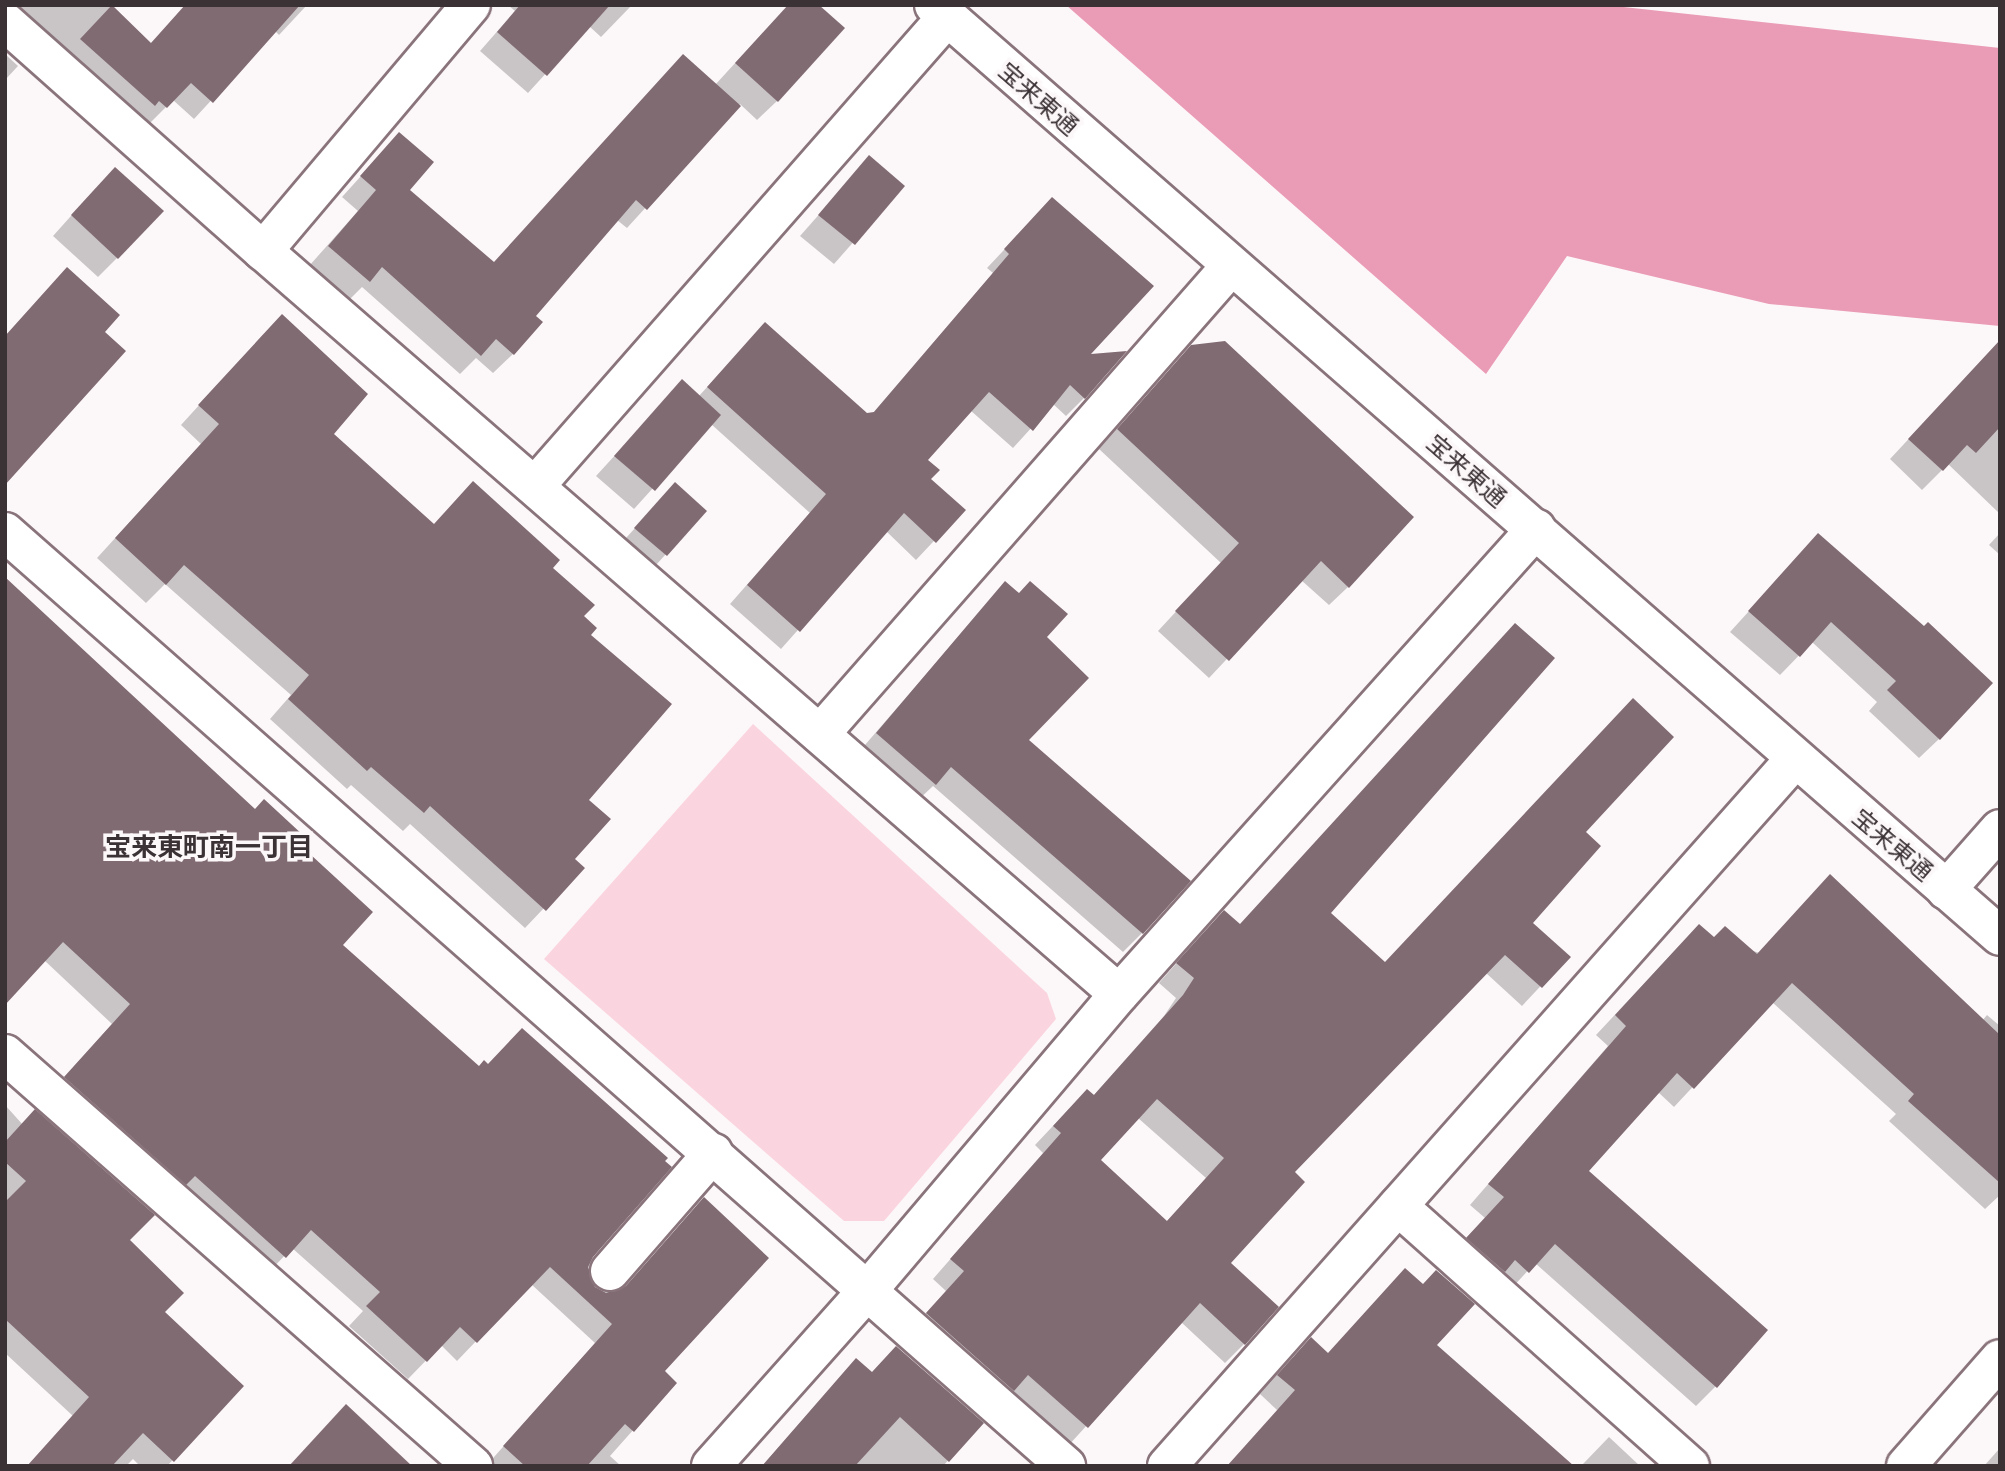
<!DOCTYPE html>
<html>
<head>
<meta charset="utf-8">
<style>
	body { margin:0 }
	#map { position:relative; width:2005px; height:1471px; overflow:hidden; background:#fcf7f8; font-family:"Noto Serif","Noto Sans JP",serif }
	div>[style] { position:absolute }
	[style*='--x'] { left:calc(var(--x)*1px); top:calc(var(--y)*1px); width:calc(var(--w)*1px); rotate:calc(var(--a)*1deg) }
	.green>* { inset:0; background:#fad5e0 }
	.forest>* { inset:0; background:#ea9bb5 }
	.shadow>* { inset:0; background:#0003 }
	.building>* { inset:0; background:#816b72 }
	.roads { filter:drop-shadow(2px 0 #8a747b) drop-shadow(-2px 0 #8a747b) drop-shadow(0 2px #8a747b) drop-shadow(0 -2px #8a747b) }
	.minor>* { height:38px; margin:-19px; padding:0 19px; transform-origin:19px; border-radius:19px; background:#fff }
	span { translate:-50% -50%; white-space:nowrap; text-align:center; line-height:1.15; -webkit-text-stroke:7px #fcf7f8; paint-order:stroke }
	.street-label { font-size:24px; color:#3b3235 }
	.neighbourhood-label { font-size:26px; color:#3b3235; font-weight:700 }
	.frame { position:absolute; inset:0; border:7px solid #3b3235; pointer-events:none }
</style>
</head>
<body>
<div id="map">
	<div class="green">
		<i style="clip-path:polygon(753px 724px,1047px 993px,1056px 1019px,884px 1221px,844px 1221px,544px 959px)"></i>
	</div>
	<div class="forest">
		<i style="clip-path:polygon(1066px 5px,1605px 5px,2000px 48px,2000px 326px,1769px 304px,1567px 256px,1486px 374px)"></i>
	</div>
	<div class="shadow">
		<i style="clip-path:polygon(5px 5px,109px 5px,150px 44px,193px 5px,307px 5px,279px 35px,275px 31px,194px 119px,173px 100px,148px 125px)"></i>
		<i style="clip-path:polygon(508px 5px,632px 5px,601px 37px,589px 26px,528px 93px,480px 51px,515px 11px)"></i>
		<i style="clip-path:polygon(782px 12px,777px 101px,757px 120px,740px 104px,627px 228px,617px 220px,534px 316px,513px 354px,493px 373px,476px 358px,460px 374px,362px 287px,349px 300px,309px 266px,358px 211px,342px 197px,399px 134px,407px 190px,493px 264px,715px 85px)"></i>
		<i style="clip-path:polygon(5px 54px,18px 66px,5px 80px)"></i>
		<i style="clip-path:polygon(869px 158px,903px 186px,834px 264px,800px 236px)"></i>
		<i style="clip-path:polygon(96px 188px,117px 258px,98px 277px,53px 236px)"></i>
		<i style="clip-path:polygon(1034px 218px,1086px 356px,1084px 398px,1066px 416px,1053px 404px,1013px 448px,970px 410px,925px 460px,929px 480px,963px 510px,916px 560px,886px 531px,781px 649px,730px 604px,810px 513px,711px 424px,634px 509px,596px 476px,682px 382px,698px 397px,765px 324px,867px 415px,872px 414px,993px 273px,987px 268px)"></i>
		<i style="clip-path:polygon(263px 335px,331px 435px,433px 525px,550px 569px,581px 616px,589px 635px,587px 800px,572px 859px,582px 868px,525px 928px,410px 824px,403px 831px,351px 785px,347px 789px,270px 719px,291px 695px,165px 584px,146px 603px,97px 558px,201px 444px,181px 425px)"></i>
		<i style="clip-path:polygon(1192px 346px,1348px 587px,1329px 605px,1301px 580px,1209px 678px,1158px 631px,1221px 563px,1099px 449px)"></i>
		<i style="clip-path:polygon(2000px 361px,2000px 514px,1948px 464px,1922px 490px,1890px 459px,1971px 372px)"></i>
		<i style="clip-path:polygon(666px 494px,705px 511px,656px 565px,626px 538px)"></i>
		<i style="clip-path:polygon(2000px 533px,2000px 555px,1989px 545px)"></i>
		<i style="clip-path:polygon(1818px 535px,1939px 739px,1919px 758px,1869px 711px,1877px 702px,1812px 642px,1780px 675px,1730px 632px)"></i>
		<i style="clip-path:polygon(1005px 583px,1027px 740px,1142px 933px,1123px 952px,933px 786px,915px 803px,858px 753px)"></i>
		<i style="clip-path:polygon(5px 603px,296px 843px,340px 945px,592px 1256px,587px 1278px,595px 1289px,617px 1294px,622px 1290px,704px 1199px,662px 1372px,675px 1383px,610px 1456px,621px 1466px,486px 1466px,595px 1343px,531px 1284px,457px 1361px,441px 1345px,408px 1379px,349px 1326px,363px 1311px,292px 1248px,266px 1275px,47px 1097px,112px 1024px,44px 960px)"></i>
		<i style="clip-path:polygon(evenodd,1584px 832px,1531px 923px,1568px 957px,1522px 1006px,1486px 973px,1292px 1172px,1228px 1263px,1244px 1344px,1225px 1363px,1181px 1322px,1068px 1446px,908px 1333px,946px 1291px,933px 1279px,1043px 1153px,1035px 1145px,1068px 1110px,1093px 1096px,1164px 1016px,1176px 998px,1159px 983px,1205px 931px,1329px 913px,1384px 964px,1584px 832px,1138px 1118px,1206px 1178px,1166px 1222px,1099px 1160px,1138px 1118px)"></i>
		<i style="clip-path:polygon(1714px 939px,1982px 1021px,1987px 1015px,2000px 1026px,2000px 1195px,1985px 1209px,1889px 1121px,1896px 1114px,1772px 1002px,1674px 1107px,1658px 1092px,1586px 1171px,1716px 1386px,1696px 1406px,1535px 1263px,1509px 1291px,1448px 1258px,1485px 1218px,1470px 1205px,1608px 1046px,1596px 1035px,1679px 946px)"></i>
		<i style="clip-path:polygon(5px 1105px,127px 1240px,163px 1312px,242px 1386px,167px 1466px,140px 1466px,133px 1459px,126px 1466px,28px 1466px,73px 1416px,5px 1353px)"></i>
		<i style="clip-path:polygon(1434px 1345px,1277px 1410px,1260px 1394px,1292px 1358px)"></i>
		<i style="clip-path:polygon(856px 1360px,871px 1374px,982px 1423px,943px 1466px,762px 1466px)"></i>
		<i style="clip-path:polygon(1609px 1437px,1640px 1466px,1581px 1466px)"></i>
		<i style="clip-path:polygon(2000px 1448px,2000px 1466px,1984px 1466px)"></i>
	</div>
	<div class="building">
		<i style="clip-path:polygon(112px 5px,151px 43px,185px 5px,300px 5px,213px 103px,191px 83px,167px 108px,159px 101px,155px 106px,80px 39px)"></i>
		<i style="clip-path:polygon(520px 5px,610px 5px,547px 76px,497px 32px)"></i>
		<i style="clip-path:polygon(788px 5px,819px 5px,845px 28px,778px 102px,735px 63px)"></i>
		<i style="clip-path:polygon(683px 54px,741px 106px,647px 210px,636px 200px,536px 316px,543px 322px,514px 355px,496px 339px,481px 356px,382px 267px,370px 282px,328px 246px,376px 190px,360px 176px,399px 132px,434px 162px,410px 190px,494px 262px)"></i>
		<i style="clip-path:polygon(869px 155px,905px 186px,855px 245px,818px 215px)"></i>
		<i style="clip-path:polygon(115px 167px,164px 211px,118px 259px,71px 215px)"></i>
		<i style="clip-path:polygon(1052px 197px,1154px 286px,1091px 354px,1127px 351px,1085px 399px,1070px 385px,1033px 431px,989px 392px,928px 460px,940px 470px,931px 479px,966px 510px,936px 543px,904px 513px,800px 632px,747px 585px,826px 494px,707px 387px,765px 322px,867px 413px,874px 412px,1009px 254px,1004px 249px)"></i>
		<i style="clip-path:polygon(67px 267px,120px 315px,105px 332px,126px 351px,5px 485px,5px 336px)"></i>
		<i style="clip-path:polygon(282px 314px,368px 394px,334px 434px,434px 524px,473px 481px,560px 560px,553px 568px,595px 605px,584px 616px,597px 628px,591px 635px,672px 704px,589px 800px,611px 819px,575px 859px,585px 868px,546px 911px,430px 806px,424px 813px,371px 767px,367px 771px,288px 699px,309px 675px,184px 565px,166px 585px,115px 538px,219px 424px,198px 405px)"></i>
		<i style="clip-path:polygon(2000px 340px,2000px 427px,1976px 453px,1967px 445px,1943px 471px,1908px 439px)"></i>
		<i style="clip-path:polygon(1225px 341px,1414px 517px,1349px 588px,1321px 561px,1229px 661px,1175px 611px,1239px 543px,1117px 429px,1191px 345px)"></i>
		<i style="clip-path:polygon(682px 379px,721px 415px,655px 491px,614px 456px)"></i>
		<i style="clip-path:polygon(675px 482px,707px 511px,667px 556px,634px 528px)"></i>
		<i style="clip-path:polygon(1818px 533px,1924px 626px,1928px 622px,1993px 683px,1940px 740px,1887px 690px,1896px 681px,1831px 622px,1800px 657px,1748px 611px)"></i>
		<i style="clip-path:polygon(5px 577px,255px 809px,264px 799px,304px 836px,298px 843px,373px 912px,343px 945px,479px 1066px,484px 1060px,488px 1064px,522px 1028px,668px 1158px,665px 1161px,672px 1167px,593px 1257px,588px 1267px,595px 1287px,606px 1293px,626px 1286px,704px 1197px,769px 1258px,665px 1371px,677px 1383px,634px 1432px,625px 1424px,587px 1466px,525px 1466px,503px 1446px,612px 1324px,550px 1267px,477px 1343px,460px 1327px,427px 1362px,366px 1306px,380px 1292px,311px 1230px,286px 1258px,195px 1176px,186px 1185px,64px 1077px,130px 1004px,63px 942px,5px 1005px)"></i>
		<i style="clip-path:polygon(1005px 581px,1019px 593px,1030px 581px,1068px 614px,1047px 637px,1089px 678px,1029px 740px,1191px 881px,1143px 934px,951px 767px,936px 785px,876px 733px)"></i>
		<i style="clip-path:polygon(evenodd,1515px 623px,1555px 658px,1331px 913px,1385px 962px,1633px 698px,1674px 737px,1586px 832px,1601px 846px,1533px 923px,1571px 957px,1542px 988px,1505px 955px,1295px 1172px,1305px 1182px,1231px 1263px,1279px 1307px,1245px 1345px,1200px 1303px,1088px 1428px,1028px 1375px,1014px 1391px,926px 1313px,964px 1271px,950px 1259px,1061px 1133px,1053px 1126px,1087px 1089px,1094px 1095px,1183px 995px,1194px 978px,1176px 963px,1224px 910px,1240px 924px,1515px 623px,1157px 1099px,1224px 1158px,1167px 1221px,1101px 1160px,1157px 1099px)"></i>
		<i style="clip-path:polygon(1830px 874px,2000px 1035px,2000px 1183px,1908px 1101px,1914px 1094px,1792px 983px,1694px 1089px,1677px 1073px,1589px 1171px,1768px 1330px,1717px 1388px,1555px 1244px,1529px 1273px,1515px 1260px,1505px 1272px,1466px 1238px,1504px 1197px,1488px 1184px,1626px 1026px,1615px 1015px,1699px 924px,1714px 937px,1725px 926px,1757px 954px)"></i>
		<i style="clip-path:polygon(35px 1109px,155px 1215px,130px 1240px,184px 1293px,165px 1312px,244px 1386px,174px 1462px,143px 1433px,112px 1466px,27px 1466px,89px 1397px,5px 1319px,5px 1202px,26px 1181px,5px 1162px,5px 1142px)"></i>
		<i style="clip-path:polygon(1405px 1268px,1423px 1284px,1436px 1270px,1475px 1304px,1437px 1345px,1574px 1466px,1227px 1466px,1295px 1390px,1277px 1375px,1311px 1337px,1328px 1353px)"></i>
		<i style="clip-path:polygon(896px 1346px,984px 1423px,949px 1462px,900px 1417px,855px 1466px,762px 1466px,856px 1358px,872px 1372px)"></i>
		<i style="clip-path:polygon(346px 1404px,412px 1466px,289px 1466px)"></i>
	</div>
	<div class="roads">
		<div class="minor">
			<i style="--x:934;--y:5;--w:1415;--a:41.13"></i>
			<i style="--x:5;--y:22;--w:345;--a:41.6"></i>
			<i style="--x:263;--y:251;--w:1133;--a:40.96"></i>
			<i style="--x:263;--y:251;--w:322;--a:-49.8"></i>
			<i style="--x:536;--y:485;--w:623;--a:-48.71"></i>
			<i style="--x:5;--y:532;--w:1414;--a:41.36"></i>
			<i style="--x:820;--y:734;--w:623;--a:-48.71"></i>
			<i style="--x:1946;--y:890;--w:81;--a:-48.5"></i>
			<i style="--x:5;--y:1054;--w:624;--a:41.36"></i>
			<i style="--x:1398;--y:1206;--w:391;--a:41.7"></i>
			<i style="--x:610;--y:1271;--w:157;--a:-48.9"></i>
			<i style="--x:711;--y:1466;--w:236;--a:-48.3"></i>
			<i style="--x:868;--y:1290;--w:388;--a:-49.7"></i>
			<i style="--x:1119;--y:994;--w:625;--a:-48.12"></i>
			<i style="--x:1167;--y:1466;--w:944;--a:-48.39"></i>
			<i style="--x:1906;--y:1466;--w:142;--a:-48.7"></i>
		</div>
	</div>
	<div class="street-label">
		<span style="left:1039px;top:98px;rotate:41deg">宝来東通</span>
		<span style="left:1467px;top:470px;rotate:41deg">宝来東通</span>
		<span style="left:1893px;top:844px;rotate:40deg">宝来東通</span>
	</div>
	<div class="neighbourhood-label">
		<span style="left:209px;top:847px">宝来東町南一丁目</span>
	</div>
	<div class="frame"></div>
</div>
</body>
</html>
